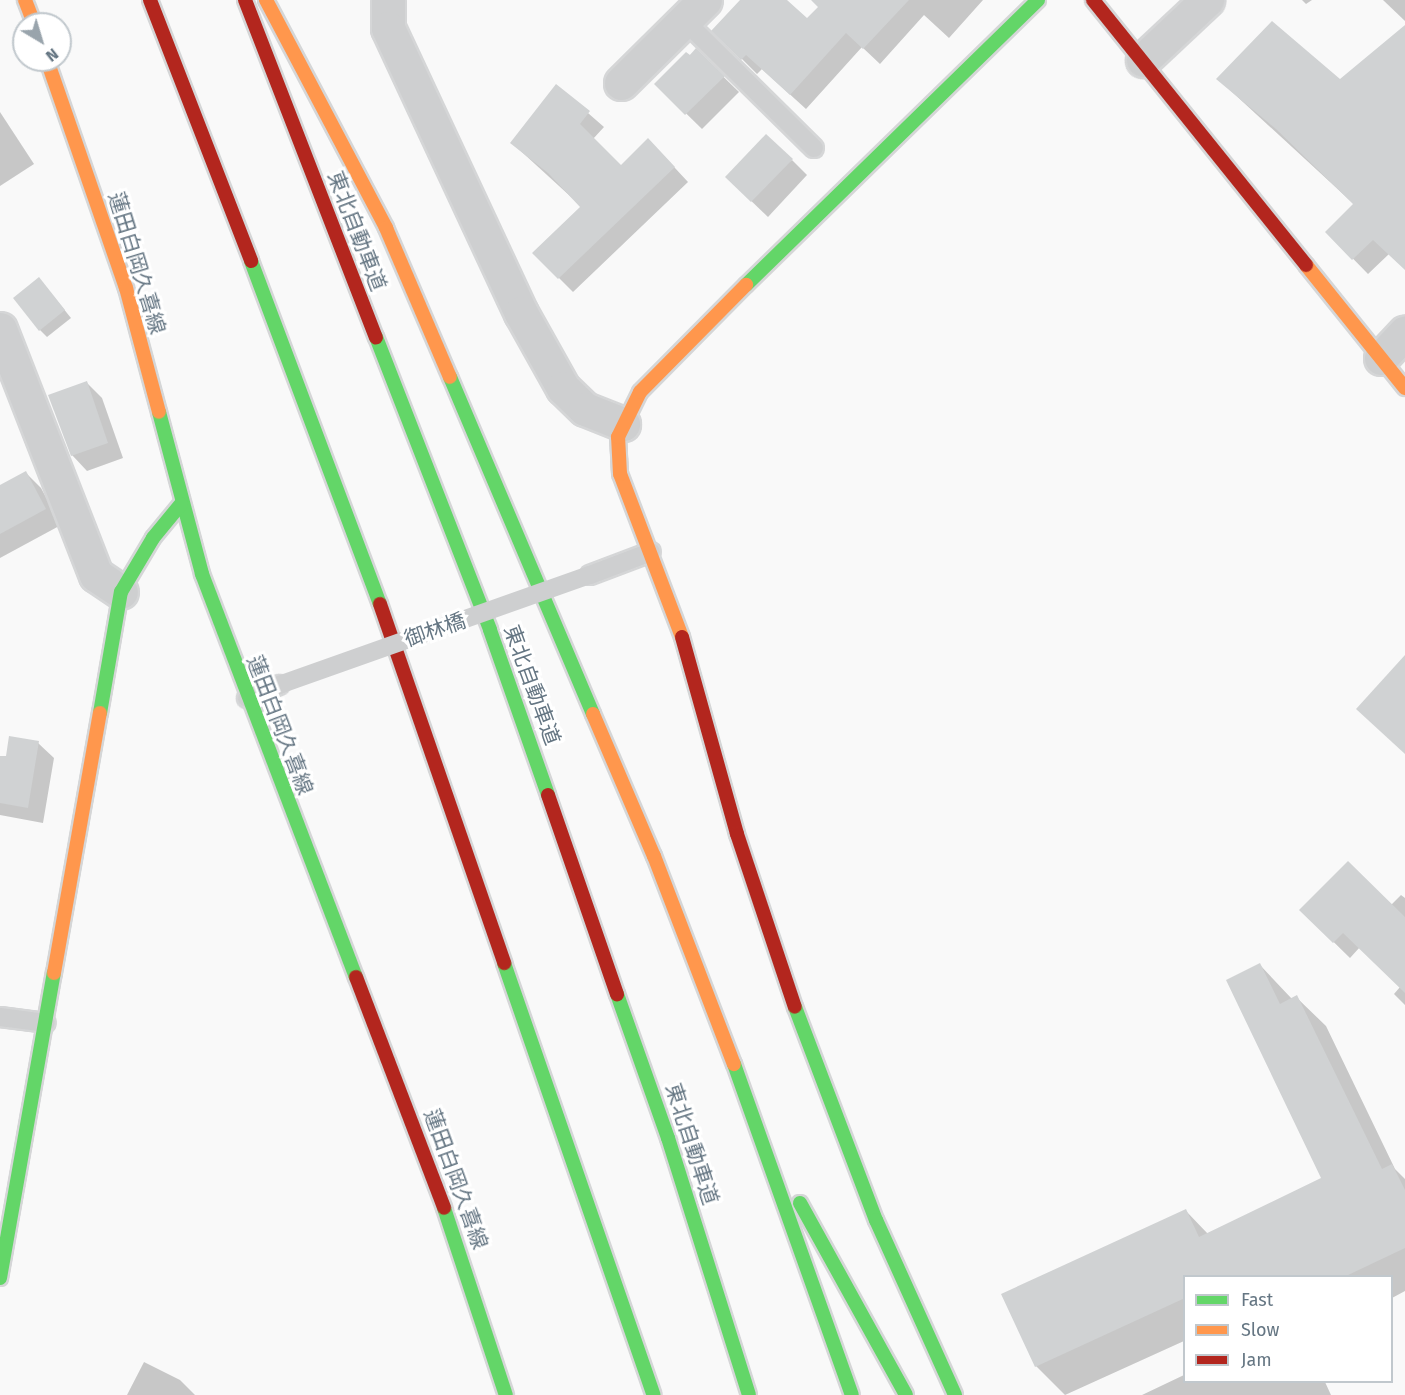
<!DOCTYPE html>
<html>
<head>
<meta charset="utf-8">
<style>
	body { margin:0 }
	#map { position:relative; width:1405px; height:1395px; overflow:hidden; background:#f9f9f9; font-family:"Fira Sans","Noto Sans JP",sans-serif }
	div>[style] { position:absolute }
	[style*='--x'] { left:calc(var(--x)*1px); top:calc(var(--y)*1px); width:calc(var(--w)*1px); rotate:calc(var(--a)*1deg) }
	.shadow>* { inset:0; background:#0003 }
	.building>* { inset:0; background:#d0d2d3 }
	.roads { filter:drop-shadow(2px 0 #d5d6d7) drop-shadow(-2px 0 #d5d6d7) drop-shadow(0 2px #d5d6d7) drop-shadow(0 -2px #d5d6d7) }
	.lane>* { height:18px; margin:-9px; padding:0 9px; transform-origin:9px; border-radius:9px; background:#cecfd0 }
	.street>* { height:33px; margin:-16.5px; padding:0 16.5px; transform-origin:16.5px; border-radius:16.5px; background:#cecfd0 }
	.fast>* { height:14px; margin:-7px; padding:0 7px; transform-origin:7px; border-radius:7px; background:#63d668 }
	.slow>* { height:14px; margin:-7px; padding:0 7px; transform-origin:7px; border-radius:7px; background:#ff974d }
	.jam>* { height:14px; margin:-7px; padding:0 7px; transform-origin:7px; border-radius:7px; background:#b3261e }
	.lane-bridge>* { height:18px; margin:-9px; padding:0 9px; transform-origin:9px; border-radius:9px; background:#cecfd0 }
	span { translate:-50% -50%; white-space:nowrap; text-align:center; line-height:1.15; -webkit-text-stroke:6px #fff; paint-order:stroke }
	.street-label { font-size:21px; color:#657683 }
	.legend { position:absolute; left:1183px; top:1275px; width:210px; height:108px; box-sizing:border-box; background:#fff; border:2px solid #c1c8cd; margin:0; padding:8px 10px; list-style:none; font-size:18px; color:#657683 }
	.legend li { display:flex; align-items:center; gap:12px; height:30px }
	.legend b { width:30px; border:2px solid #c1c8cd }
	.north { position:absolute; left:12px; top:12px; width:60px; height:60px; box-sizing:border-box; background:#fff; border:2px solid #c1c8cd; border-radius:50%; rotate:142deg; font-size:16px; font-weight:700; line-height:24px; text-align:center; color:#657683 }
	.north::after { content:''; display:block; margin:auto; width:21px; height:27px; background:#99a4ac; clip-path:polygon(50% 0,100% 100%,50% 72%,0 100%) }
</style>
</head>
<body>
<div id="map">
	<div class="shadow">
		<i style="clip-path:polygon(742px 0,785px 0,807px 20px,826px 0,983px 0,949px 38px,924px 15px,880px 64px,862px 47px,806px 109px,762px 69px,757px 74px,714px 31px)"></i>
		<i style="clip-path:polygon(1302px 0,1312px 0,1306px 4px)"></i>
		<i style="clip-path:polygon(1383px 0,1405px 0,1405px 21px)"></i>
		<i style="clip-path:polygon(1405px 27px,1405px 269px,1389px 254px,1368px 274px,1327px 232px,1355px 205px,1218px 79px,1340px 81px)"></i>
		<i style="clip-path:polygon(696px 50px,739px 92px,702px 129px,656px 84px)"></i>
		<i style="clip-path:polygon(557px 86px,604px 127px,593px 139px,621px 167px,662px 154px,688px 182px,573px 292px,534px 253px,582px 207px,512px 143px)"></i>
		<i style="clip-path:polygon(0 112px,34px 164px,0 186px)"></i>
		<i style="clip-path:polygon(792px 160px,807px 175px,768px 217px,743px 193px)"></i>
		<i style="clip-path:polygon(46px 287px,71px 318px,47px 337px,40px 330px)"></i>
		<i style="clip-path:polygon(86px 382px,102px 398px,123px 458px,87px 471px,72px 455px)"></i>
		<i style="clip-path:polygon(26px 473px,41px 488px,61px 525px,0 558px,0 487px)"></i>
		<i style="clip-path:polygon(38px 743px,54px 758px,43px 823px,0 815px,0 757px,7px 758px)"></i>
		<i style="clip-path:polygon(1401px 895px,1405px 898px,1405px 1005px,1394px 994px,1400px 987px,1360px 947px,1350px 958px,1301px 910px,1391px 905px)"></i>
		<i style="clip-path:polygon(1260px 965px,1292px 999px,1296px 997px,1326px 1026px,1395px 1169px,1405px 1179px,1405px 1291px,1392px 1298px,1392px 1276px,1184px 1276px,1184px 1341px,1065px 1395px,1036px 1366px,1186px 1211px,1208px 1234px,1323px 1179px)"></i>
		<i style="clip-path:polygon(144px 1362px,180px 1380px,195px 1395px,127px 1395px)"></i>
		<i style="clip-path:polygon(1184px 1375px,1184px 1382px,1325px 1382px,1331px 1395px,1142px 1395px)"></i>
	</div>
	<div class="building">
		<i style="clip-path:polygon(740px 0,787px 0,807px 18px,818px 7px,811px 0,909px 0,863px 49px,846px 33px,790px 95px,746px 55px,741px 60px,711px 31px)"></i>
		<i style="clip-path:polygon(1272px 21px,1340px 79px,1405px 25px,1405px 270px,1373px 240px,1352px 260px,1325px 232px,1353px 204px,1276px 129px,1216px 79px)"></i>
		<i style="clip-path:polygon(696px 48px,725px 76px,685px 115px,654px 84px,686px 52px,690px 55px)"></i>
		<i style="clip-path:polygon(556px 84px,590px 111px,580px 124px,621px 165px,648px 138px,675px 167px,558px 279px,532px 253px,580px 207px,548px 173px,510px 143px)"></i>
		<i style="clip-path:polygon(766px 134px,793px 159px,751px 202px,725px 177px)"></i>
		<i style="clip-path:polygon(39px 277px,65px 310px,39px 331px,13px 298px)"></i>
		<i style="clip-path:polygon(87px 381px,108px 443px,71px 456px,48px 395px)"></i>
		<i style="clip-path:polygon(26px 471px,46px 509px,0 534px,0 485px)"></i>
		<i style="clip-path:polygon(1405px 655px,1405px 754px,1356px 709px)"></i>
		<i style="clip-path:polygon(9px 736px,39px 741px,28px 808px,0 803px,0 756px,6px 756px)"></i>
		<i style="clip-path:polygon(1348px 861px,1405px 917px,1405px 993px,1343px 933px,1333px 943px,1299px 910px)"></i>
		<i style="clip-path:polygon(1260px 963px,1280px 1004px,1297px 995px,1382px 1169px,1392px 1164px,1405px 1190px,1405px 1248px,1346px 1276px,1185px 1276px,1185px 1298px,1035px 1367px,1001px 1294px,1186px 1209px,1199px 1237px,1321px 1178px,1226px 980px)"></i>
	</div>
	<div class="roads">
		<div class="lane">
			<i style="--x:685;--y:21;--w:181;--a:44.6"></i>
			<i style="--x:590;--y:575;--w:65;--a:-20.7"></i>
			<i style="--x:247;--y:698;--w:35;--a:-22"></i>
			<i style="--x:0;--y:1017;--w:46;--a:7.4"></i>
		</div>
		<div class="street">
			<i style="--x:388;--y:0;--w:28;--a:90"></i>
			<i style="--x:388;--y:28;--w:315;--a:65"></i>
			<i style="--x:521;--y:313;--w:86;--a:60.8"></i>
			<i style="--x:563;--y:388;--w:30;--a:44"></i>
			<i style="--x:585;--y:409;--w:41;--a:21.5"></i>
			<i style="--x:1143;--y:60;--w:88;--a:-43.2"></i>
			<i style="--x:621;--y:83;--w:118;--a:-44.7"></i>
			<i style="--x:0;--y:329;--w:264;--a:68.7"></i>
			<i style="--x:96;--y:575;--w:30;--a:34"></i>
			<i style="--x:1381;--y:358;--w:35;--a:-47"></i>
		</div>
		<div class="fast">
			<i style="--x:251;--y:261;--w:366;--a:69.4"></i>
			<i style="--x:746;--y:285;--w:408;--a:-44.3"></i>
			<i style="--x:376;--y:337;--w:314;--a:68.7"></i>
			<i style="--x:490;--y:630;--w:175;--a:70.6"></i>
			<i style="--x:450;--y:377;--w:366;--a:67"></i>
			<i style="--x:159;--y:412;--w:168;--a:75.1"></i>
			<i style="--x:202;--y:574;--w:431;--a:69.1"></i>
			<i style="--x:100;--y:713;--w:123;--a:-80.2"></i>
			<i style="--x:121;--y:592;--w:63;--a:-59.3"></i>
			<i style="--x:153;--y:538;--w:44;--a:-50.5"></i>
			<i style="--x:504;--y:963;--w:457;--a:70.9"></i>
			<i style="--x:617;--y:994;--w:153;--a:70.5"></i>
			<i style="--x:668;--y:1138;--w:269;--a:72.5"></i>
			<i style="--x:795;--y:1007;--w:228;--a:69.2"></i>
			<i style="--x:876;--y:1220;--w:192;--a:65.7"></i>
			<i style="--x:734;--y:1064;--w:351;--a:70.4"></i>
			<i style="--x:800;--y:1203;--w:219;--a:61.1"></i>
			<i style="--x:444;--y:1208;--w:197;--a:71.7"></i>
			<i style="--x:0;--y:1278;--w:310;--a:-80"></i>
		</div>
		<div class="slow">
			<i style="--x:25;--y:0;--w:26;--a:69"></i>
			<i style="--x:266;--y:0;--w:258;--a:62.2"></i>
			<i style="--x:386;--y:228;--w:162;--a:66.8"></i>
			<i style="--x:47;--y:60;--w:241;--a:70.9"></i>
			<i style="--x:126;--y:288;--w:128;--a:75.1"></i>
			<i style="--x:1306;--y:265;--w:158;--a:51.2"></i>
			<i style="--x:682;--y:637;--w:174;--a:-110.8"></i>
			<i style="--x:620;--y:474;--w:37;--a:-93"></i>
			<i style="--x:618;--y:437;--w:50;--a:-63.9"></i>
			<i style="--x:640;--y:392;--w:151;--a:-45.3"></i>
			<i style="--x:593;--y:714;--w:155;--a:66.8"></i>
			<i style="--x:654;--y:856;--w:223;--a:69"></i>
			<i style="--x:54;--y:973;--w:264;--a:-80"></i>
		</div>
		<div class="jam">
			<i style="--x:150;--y:0;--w:280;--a:68.8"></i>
			<i style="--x:245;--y:0;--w:362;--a:68.8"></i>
			<i style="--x:1093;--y:0;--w:340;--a:51.2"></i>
			<i style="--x:380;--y:604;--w:380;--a:70.9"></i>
			<i style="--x:682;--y:637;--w:205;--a:74.4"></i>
			<i style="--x:737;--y:834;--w:182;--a:71.5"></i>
			<i style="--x:548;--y:795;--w:211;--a:70.9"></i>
			<i style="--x:356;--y:977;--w:247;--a:69.1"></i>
		</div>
	</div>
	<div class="lane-bridge">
		<i style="--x:279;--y:685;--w:330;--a:-19.5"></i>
	</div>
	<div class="street-label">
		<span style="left:357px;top:231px;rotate:69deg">東北自動車道</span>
		<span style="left:137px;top:263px;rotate:73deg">蓮田白岡久喜線</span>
		<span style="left:435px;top:630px;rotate:-19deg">御林橋</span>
		<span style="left:532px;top:685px;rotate:70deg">東北自動車道</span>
		<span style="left:280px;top:725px;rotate:69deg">蓮田白岡久喜線</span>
		<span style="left:692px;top:1144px;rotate:72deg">東北自動車道</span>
		<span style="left:456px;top:1179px;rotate:70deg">蓮田白岡久喜線</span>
	</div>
	<ul class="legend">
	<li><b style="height:8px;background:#63d668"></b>Fast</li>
	<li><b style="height:8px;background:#ff974d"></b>Slow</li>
	<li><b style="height:8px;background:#b3261e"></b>Jam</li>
	</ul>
	<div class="north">N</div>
</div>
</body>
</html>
